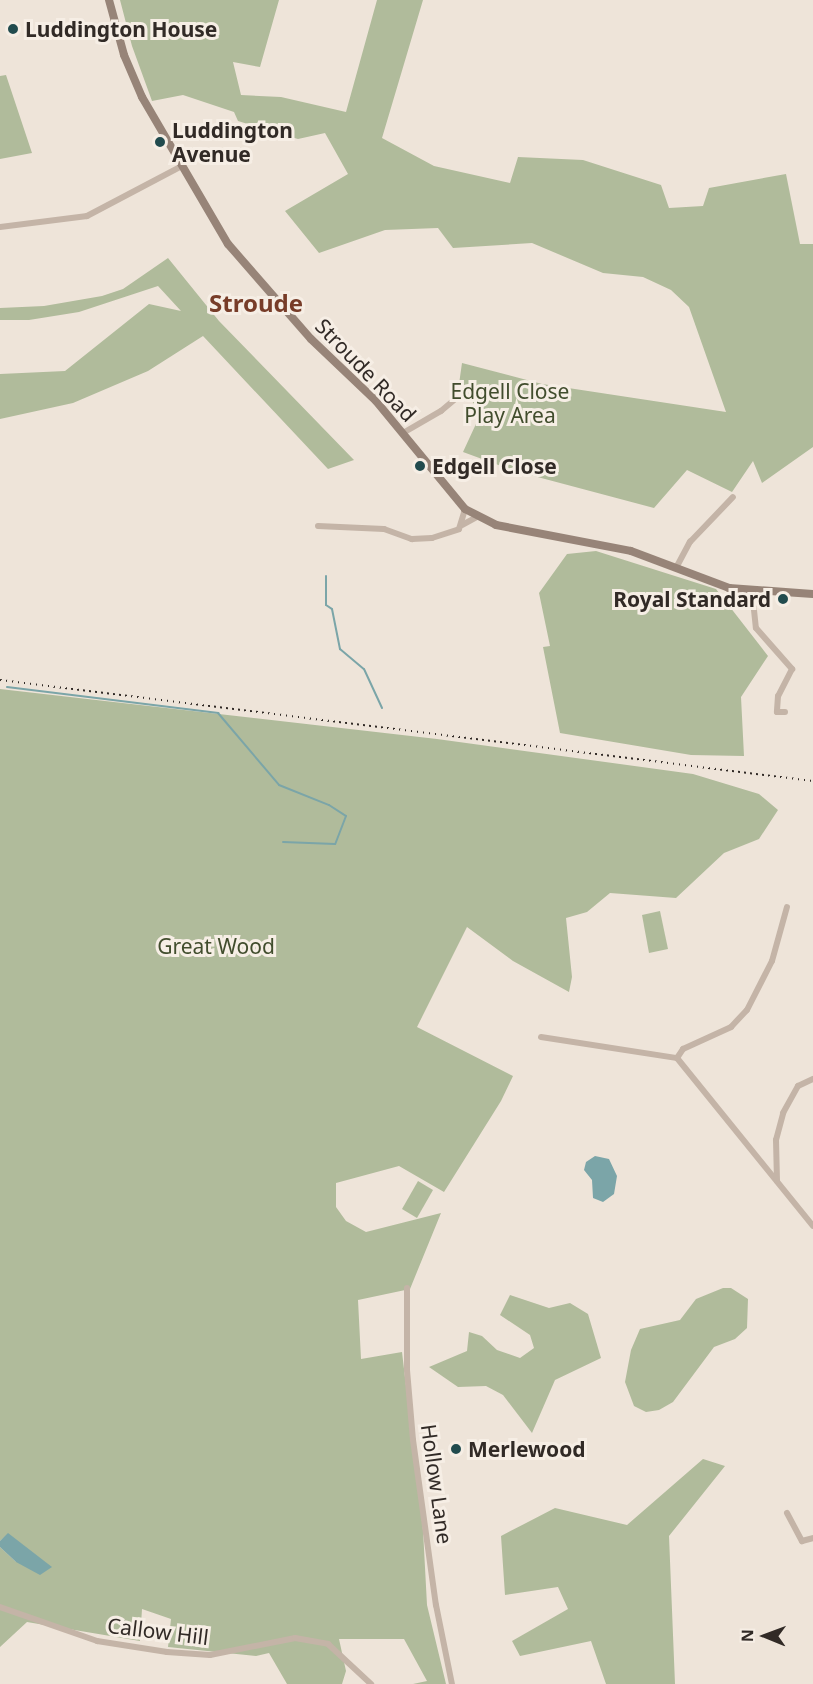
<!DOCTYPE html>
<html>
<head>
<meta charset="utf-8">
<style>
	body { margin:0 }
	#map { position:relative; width:813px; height:1684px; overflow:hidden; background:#eee4d9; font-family:"Noto Sans",sans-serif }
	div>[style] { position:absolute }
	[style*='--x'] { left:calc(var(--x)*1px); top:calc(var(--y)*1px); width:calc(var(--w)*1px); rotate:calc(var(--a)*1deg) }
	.green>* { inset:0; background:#b0bb9b }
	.water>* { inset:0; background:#7ba5a8 }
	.stream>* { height:2px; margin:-1px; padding:0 1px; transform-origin:1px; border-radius:1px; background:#7ba5a8 }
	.street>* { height:6px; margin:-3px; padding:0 3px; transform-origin:3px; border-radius:3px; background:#c4b4a7 }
	.secondary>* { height:8px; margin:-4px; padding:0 4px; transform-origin:4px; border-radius:4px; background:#978478 }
	.rail>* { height:2px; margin-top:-1px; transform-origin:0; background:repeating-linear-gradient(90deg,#312a26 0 1.5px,transparent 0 6px) }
	.dots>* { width:16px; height:16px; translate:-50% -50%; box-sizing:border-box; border:3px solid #f6eee5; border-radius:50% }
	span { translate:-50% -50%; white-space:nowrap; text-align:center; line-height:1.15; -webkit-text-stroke:6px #f6eee5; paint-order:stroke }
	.poi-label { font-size:21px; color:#312a26; font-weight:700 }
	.left { translate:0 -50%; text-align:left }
	.right { translate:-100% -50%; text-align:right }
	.street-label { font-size:21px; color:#312a26 }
	.park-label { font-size:21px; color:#414d2d }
	.quarter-label { font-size:24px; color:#773c28; font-weight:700 }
	.north { position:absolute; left:735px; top:1606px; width:60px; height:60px; -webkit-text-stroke:4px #f6eee5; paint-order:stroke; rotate:271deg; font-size:16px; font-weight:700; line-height:24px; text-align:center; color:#312a26 }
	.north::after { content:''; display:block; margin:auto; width:21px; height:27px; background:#312a26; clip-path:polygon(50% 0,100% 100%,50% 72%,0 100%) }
</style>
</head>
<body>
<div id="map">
	<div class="green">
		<i style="clip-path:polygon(120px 0,279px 0,260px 67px,233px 62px,241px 95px,281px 97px,346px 112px,377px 0,423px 0,382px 138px,434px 166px,510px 183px,518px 157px,583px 160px,661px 185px,669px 208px,703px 206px,709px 188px,786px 174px,800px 244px,813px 244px,813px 447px,762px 483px,753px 461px,732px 492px,687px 470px,654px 508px,515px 471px,463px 452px,481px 413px,459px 384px,462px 363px,542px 384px,726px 412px,689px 307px,671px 290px,643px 277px,603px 273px,532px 243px,453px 248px,438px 228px,385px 230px,319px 253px,285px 211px,348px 174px,325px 133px,298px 139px,238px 121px,234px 112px,183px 95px,152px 101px,132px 46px)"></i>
		<i style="clip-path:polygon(6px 75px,32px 153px,0 159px,0 76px)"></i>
		<i style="clip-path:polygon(168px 258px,219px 321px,354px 460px,328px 469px,203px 336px,148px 371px,73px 403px,0 419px,0 374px,65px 371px,149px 304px,181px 311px,158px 286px,79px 312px,29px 320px,0 320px,0 308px,44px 306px,102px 296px,123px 289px)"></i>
		<i style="clip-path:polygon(596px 551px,716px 589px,768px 656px,741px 697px,744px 756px,691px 755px,560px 733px,543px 647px,550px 646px,539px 593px,567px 554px)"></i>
		<i style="clip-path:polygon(0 689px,437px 739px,693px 774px,759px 794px,778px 810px,759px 839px,724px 853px,676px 898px,610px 893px,587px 912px,566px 918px,572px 977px,569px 992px,513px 961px,467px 927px,417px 1027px,513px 1076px,501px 1101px,444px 1192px,399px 1166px,336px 1183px,336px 1207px,346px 1221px,366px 1232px,441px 1213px,410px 1289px,358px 1300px,361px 1359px,402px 1352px,423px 1530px,427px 1605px,446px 1684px,413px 1684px,427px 1681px,404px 1639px,339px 1639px,346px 1671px,342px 1684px,287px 1684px,269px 1653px,256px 1656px,168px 1647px,171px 1619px,142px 1609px,140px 1641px,27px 1622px,0 1647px,0 1547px,16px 1562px,8px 1534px,0 1541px)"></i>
		<i style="clip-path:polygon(660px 911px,668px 949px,649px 953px,642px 915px)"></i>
		<i style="clip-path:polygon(418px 1181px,433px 1190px,417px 1218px,402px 1209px)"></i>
		<i style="clip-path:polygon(723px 1288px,731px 1288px,748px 1299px,747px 1328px,735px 1339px,714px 1347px,673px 1402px,659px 1410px,646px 1412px,634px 1406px,625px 1382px,631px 1350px,640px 1329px,680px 1320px,696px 1299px)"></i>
		<i style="clip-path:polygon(510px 1295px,549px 1308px,570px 1303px,588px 1314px,601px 1358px,555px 1380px,532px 1433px,503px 1395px,486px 1386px,458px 1387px,429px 1367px,467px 1351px,469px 1332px,482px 1336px,497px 1350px,520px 1358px,534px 1348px,530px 1335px,500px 1315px)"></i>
		<i style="clip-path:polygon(703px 1459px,725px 1466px,669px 1536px,675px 1684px,606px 1684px,591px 1641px,520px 1656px,512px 1641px,568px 1609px,558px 1587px,505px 1595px,501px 1536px,555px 1508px,627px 1525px)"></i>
	</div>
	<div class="water">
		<i style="clip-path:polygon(595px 1156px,609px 1159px,617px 1176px,614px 1194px,603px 1202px,593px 1198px,592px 1180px,584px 1170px,586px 1162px)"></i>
		<i style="clip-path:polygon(8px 1533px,52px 1567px,40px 1575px,16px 1562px,0 1547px,0 1541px)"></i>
	</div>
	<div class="stream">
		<i style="--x:326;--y:576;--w:29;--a:90"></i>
		<i style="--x:326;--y:605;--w:7;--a:34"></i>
		<i style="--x:332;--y:609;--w:41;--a:78.7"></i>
		<i style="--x:340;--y:649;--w:31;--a:40"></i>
		<i style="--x:364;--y:669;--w:43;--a:65.2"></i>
		<i style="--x:7;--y:687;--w:213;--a:7"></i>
		<i style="--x:218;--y:713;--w:94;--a:49.7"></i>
		<i style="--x:279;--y:785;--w:54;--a:21.8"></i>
		<i style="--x:329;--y:805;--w:20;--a:33"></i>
		<i style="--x:346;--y:816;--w:30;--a:111"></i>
		<i style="--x:335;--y:844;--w:52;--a:-177.8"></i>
	</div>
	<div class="street">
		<i style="--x:0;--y:227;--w:88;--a:-7.2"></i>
		<i style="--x:87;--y:216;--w:107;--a:-27.8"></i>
		<i style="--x:403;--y:433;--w:44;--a:-30.1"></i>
		<i style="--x:441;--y:411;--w:26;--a:-40"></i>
		<i style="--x:462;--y:525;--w:15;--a:-28"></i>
		<i style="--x:318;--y:526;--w:66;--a:2.6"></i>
		<i style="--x:384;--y:529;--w:30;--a:20"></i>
		<i style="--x:412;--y:539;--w:20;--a:-3"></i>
		<i style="--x:432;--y:538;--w:28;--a:-18"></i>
		<i style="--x:459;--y:529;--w:21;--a:-73"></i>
		<i style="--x:676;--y:568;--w:30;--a:-62"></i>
		<i style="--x:690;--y:542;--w:62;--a:-46.3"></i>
		<i style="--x:752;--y:591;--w:37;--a:84"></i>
		<i style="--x:756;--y:628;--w:55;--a:48.7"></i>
		<i style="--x:792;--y:669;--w:30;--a:117"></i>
		<i style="--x:778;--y:696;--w:16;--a:94"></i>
		<i style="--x:777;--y:712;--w:8;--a:0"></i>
		<i style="--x:541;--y:1037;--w:138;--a:8.8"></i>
		<i style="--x:677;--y:1058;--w:216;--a:51"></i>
		<i style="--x:677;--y:1058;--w:11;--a:-56"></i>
		<i style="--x:683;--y:1049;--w:53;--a:-24.6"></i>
		<i style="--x:731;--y:1027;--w:23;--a:-47"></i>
		<i style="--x:747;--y:1010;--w:55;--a:-63"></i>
		<i style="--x:772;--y:961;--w:56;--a:-74.5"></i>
		<i style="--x:777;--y:1181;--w:41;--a:-91.4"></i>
		<i style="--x:776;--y:1140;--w:28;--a:-75"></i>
		<i style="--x:783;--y:1113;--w:31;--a:-61"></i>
		<i style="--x:798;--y:1086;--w:17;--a:-25"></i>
		<i style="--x:407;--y:1288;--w:82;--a:90"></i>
		<i style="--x:407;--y:1370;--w:70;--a:85.1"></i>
		<i style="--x:413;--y:1440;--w:167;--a:82.1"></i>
		<i style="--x:436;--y:1605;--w:81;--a:78.6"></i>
		<i style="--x:787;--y:1513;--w:32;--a:62"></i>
		<i style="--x:802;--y:1541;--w:11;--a:-15"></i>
		<i style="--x:0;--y:1607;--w:103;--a:19.3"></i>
		<i style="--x:97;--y:1641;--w:71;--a:8.9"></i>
		<i style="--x:167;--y:1652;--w:43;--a:4"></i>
		<i style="--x:210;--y:1655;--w:87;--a:-11.3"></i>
		<i style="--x:295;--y:1638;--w:34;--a:10"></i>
		<i style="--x:328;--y:1644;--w:59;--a:42.9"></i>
	</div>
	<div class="secondary">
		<i style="--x:109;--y:0;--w:57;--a:74.7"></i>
		<i style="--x:124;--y:55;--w:46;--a:66.8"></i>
		<i style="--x:142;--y:97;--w:170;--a:59.7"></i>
		<i style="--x:228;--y:244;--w:126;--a:48.9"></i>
		<i style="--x:311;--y:339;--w:90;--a:43.6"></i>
		<i style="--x:376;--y:401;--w:140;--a:50.5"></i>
		<i style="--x:465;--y:509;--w:35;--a:27"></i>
		<i style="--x:496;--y:525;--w:137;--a:10.9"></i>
		<i style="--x:631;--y:551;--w:105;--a:20.7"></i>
		<i style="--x:729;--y:588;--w:84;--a:4.1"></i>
	</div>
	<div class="rail">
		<i style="--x:0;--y:680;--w:819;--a:7.08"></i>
	</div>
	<div class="dots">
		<i style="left:13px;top:29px;background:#214b4e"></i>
		<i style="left:160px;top:142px;background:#214b4e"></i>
		<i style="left:420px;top:466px;background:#214b4e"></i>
		<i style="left:783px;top:599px;background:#214b4e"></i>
		<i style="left:456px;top:1449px;background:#214b4e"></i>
	</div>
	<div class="poi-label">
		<span class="left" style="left:25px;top:29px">Luddington House</span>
		<span class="left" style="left:172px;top:142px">Luddington<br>Avenue</span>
		<span class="left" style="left:432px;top:466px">Edgell Close</span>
		<span class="right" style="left:771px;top:599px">Royal Standard</span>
		<span class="left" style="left:468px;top:1449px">Merlewood</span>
	</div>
	<div class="street-label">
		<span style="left:366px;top:370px;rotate:46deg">Stroude Road</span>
		<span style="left:437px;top:1484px;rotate:82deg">Hollow Lane</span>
		<span style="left:158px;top:1631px;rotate:7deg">Callow Hill</span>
	</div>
	<div class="park-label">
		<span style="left:510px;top:403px">Edgell Close<br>Play Area</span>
		<span style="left:216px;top:946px">Great Wood</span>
	</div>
	<div class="quarter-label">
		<span style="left:256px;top:303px">Stroude</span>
	</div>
	<div class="north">N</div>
</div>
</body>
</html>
